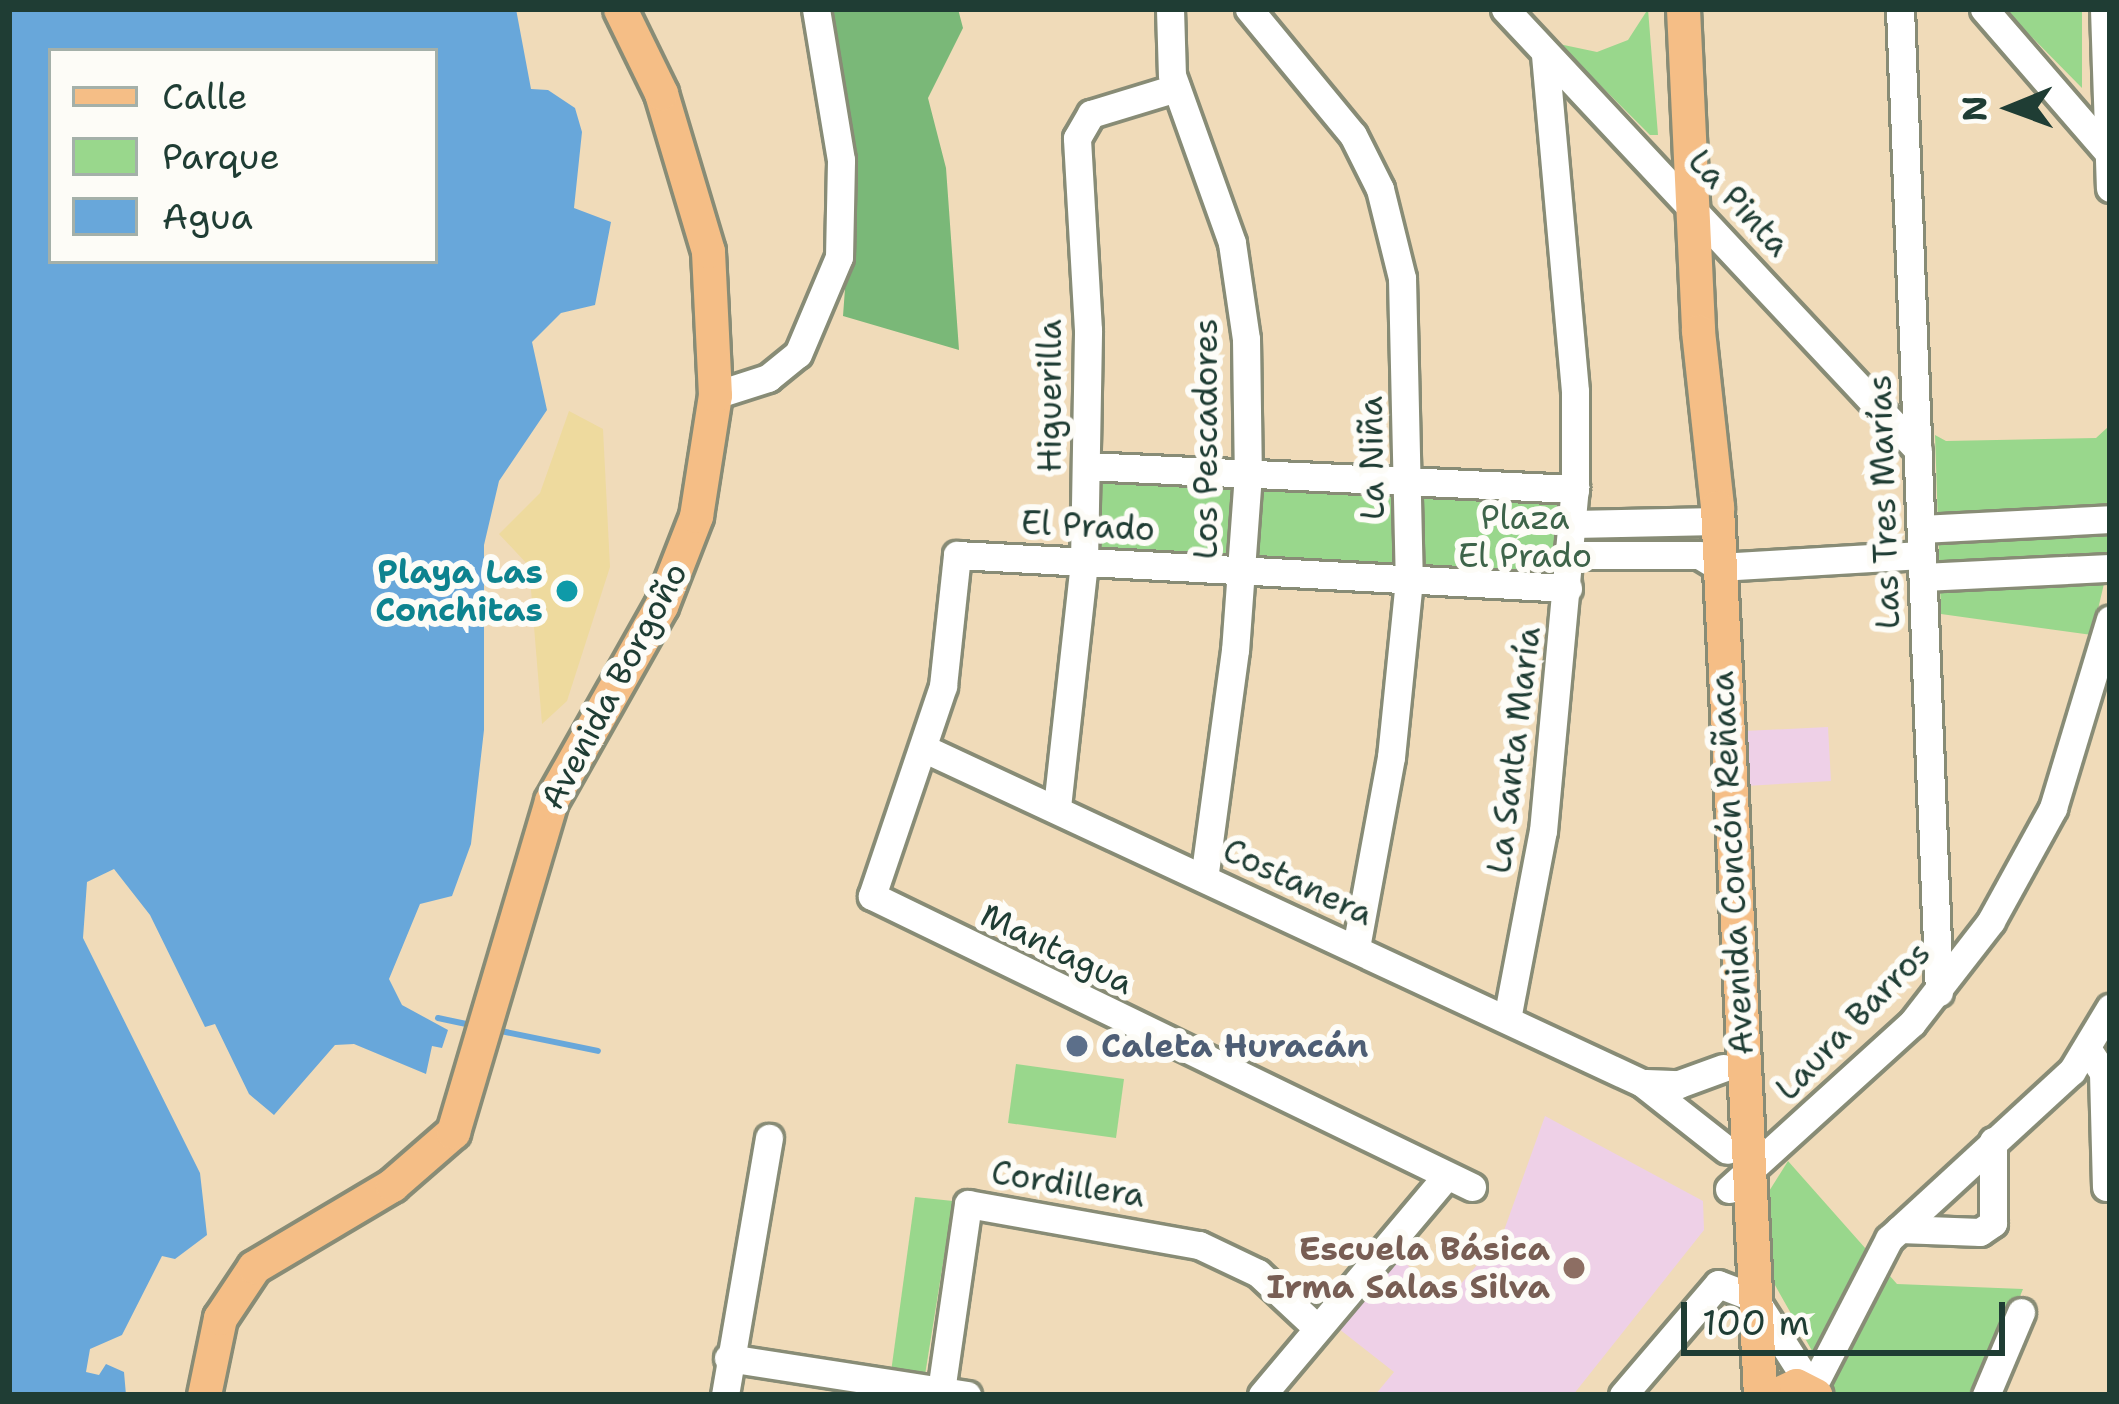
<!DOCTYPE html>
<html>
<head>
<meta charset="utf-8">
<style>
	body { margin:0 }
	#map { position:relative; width:2119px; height:1404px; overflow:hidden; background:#f0dbb9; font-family:"Shantell Sans",sans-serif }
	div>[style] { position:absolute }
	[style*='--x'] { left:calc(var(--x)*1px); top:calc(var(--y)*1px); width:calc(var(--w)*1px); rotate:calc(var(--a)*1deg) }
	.built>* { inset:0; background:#eed0e7 }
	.green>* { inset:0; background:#99d78c }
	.forest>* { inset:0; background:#7ab878 }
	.sand>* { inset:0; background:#eeda9e }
	.water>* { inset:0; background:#68a7da }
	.stream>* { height:6px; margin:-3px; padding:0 3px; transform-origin:3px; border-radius:3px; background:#68a7da }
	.roads { filter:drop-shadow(3px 0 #888c76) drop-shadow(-3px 0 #888c76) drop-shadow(0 3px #888c76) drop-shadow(0 -3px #888c76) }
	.minor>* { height:27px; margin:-13.5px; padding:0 13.5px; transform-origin:13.5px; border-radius:13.5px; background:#fff }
	.major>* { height:33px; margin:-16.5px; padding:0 16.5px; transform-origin:16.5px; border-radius:16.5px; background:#f5be86 }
	.dots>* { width:33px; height:33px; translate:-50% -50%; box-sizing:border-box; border:6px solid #fdfcf7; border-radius:50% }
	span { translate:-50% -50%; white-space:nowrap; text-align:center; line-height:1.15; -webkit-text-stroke:12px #fdfcf7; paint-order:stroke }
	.street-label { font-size:33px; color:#1f3d34 }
	.park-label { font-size:33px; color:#3e644a }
	.culture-label { font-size:33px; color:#0d838f; font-weight:700 }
	.right { translate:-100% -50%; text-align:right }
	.service-label { font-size:33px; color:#4e5e75; font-weight:700 }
	.left { translate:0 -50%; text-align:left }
	.education-label { font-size:33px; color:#785e54; font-weight:700 }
	.frame { position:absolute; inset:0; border:12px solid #1f3d34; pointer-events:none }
	.legend { position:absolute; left:48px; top:48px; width:390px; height:216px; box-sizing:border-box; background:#fdfcf7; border:3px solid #a4b0a9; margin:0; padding:15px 21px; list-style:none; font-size:36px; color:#1f3d34 }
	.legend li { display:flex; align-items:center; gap:24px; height:60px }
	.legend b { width:60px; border:3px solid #a4b0a9 }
	.north { position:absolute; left:1951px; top:48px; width:120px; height:120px; -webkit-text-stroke:9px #fdfcf7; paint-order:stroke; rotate:269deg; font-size:33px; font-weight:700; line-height:48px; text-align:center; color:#1f3d34 }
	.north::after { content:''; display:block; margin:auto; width:42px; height:54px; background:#1f3d34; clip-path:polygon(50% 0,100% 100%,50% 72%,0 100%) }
	.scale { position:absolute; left:1681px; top:1302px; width:324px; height:54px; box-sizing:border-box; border:6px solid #1f3d34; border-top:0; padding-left:15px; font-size:36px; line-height:42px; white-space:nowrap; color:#1f3d34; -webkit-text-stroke:9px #fdfcf7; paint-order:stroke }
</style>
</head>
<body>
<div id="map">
	<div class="built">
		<i style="clip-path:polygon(1828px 727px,1831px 781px,1746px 786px,1744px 731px)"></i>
		<i style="clip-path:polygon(1545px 1116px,1703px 1201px,1704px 1230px,1573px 1395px,1375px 1395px,1394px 1372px,1334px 1325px,1394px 1253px,1447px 1300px,1502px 1236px)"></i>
	</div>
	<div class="green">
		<i style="clip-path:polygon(1648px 9px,1658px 135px,1650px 135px,1559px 44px,1597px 52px,1628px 40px)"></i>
		<i style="clip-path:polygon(2004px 9px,2082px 9px,2082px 88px)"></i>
		<i style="clip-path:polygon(2108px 427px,2110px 558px,2092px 635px,1941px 614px,1935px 435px,1946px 441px,2096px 438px)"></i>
		<i style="clip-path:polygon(1099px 476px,1567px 499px,1563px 579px,1095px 558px)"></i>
		<i style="clip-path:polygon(1016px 1064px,1124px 1079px,1116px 1138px,1008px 1123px)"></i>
		<i style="clip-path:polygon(1788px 1161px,1897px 1284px,2023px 1289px,1979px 1395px,1837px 1395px,1771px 1278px,1766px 1196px)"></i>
		<i style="clip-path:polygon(915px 1197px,953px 1201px,925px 1375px,891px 1372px)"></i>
	</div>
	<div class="forest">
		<i style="clip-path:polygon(831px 9px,958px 9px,963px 28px,928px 98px,946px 168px,959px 350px,843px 316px,854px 166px)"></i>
	</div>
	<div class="sand">
		<i style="clip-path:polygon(569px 411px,603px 429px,610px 567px,567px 701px,542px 724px,529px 566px,499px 534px,540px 493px)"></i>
	</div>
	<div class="water">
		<i style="clip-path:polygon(evenodd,9px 9px,516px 9px,531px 89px,548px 90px,575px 108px,582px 132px,574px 208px,611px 222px,595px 305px,561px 313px,532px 342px,547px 410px,499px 481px,484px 545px,484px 730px,471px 844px,452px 896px,420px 904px,389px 979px,402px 1005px,448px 1030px,442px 1048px,432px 1046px,426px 1074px,354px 1044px,335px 1045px,274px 1115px,249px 1094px,215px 1024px,205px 1027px,150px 915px,114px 869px,87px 882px,83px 938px,200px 1173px,207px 1235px,175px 1259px,162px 1256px,122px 1335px,90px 1349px,86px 1372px,99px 1375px,106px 1364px,124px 1372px,126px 1395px,9px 1395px,9px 9px,51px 51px,435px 51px,435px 261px,51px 261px,51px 51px)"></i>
	</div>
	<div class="stream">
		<i style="--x:438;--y:1018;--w:35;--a:12"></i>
		<i style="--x:496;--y:1030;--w:104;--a:11.6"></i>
	</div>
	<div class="roads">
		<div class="minor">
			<i style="--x:1170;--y:9;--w:66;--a:88.3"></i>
			<i style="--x:1172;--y:75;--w:178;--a:70.3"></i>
			<i style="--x:1232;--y:243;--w:97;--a:81.7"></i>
			<i style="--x:1246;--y:339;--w:135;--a:89.2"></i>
			<i style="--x:1248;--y:474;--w:176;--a:94.2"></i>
			<i style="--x:1235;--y:650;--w:230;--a:97.7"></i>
			<i style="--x:1249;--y:9;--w:163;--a:50.5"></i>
			<i style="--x:1353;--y:135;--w:60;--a:63.4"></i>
			<i style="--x:1380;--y:189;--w:92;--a:76.1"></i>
			<i style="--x:1402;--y:278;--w:302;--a:88.7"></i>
			<i style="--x:1409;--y:580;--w:178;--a:95.8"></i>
			<i style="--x:1391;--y:757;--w:194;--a:100.4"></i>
			<i style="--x:1505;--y:9;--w:604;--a:46.88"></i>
			<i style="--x:1900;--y:9;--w:984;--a:87.73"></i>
			<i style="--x:1984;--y:9;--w:189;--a:49.1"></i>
			<i style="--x:2104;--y:9;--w:179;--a:88.1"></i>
			<i style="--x:715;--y:395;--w:56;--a:-17.8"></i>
			<i style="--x:768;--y:378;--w:38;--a:-39"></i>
			<i style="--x:798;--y:354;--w:105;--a:-67.1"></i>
			<i style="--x:839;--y:257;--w:97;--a:-88.8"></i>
			<i style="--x:841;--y:160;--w:153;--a:-99.4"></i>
			<i style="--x:1086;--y:466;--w:490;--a:2.7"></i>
			<i style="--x:1573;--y:524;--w:144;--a:-1.2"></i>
			<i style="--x:1921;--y:529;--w:189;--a:-3"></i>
			<i style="--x:1570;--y:555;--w:129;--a:0"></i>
			<i style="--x:1699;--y:555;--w:23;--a:31"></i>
			<i style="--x:1719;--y:567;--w:203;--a:-3.4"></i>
			<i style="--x:1923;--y:577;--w:187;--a:-2.8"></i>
			<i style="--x:923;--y:748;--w:793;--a:24.98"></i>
			<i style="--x:1642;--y:1083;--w:108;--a:38.2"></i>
			<i style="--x:1057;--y:807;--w:245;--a:-83.7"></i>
			<i style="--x:1084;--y:563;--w:233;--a:-89"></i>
			<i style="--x:1088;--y:330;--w:192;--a:-93.3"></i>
			<i style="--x:1077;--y:138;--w:28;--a:-60"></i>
			<i style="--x:1091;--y:114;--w:89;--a:-17"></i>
			<i style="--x:1507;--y:1019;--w:191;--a:-79.2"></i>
			<i style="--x:1543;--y:831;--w:343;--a:-84.7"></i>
			<i style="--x:1575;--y:489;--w:98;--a:-90"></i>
			<i style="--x:1575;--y:391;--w:337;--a:-95.1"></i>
			<i style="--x:2087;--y:1048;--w:30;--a:57"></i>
			<i style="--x:2103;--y:1073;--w:114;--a:88.5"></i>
			<i style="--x:1646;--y:1083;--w:33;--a:2"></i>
			<i style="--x:1679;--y:1084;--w:47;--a:-20"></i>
			<i style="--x:1472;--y:1187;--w:667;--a:-154.13"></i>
			<i style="--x:872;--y:896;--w:222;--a:-71.3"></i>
			<i style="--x:943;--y:686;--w:132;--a:-83.9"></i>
			<i style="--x:957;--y:555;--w:612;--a:3.09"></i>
			<i style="--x:1729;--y:1189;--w:247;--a:-42.2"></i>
			<i style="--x:1912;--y:1023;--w:129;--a:-52.2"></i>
			<i style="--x:1991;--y:921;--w:129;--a:-61.2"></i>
			<i style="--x:2053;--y:808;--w:197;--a:-73.2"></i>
			<i style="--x:1900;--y:1229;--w:80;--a:2.1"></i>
			<i style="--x:1980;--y:1232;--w:16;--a:-35"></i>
			<i style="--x:1993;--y:1223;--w:82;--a:-90"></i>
			<i style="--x:728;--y:1358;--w:242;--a:8.8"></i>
			<i style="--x:1812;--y:1388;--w:168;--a:-62.7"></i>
			<i style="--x:1889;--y:1239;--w:248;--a:-42.6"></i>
			<i style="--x:2072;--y:1071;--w:74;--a:-58.9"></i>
			<i style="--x:941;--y:1391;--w:189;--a:-81.8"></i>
			<i style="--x:968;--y:1204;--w:235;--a:10.1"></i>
			<i style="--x:1199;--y:1245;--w:65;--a:25.4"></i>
			<i style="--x:1258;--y:1273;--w:81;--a:43"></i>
			<i style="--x:725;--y:1395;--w:261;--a:-80.3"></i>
			<i style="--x:1262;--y:1395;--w:287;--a:-49.9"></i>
			<i style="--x:1623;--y:1395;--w:146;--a:-49.4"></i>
			<i style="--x:1718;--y:1284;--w:39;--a:21"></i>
			<i style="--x:1754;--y:1298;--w:115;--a:57.4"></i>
			<i style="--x:1986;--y:1395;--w:90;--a:-67.1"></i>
		</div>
		<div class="major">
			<i style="--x:1683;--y:9;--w:322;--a:87.3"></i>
			<i style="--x:1698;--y:331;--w:177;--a:83.8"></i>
			<i style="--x:1717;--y:507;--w:889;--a:87.23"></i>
			<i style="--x:204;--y:1395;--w:79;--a:-78.3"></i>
			<i style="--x:220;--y:1318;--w:61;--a:-56.3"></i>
			<i style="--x:254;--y:1267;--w:161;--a:-30.7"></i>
			<i style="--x:392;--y:1185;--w:81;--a:-41"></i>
			<i style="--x:453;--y:1132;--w:345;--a:-73.5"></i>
			<i style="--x:551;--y:801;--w:224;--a:-60.6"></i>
			<i style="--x:661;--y:606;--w:97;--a:-68.7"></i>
			<i style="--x:696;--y:516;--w:122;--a:-81.1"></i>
			<i style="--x:715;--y:395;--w:144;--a:-92.8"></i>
			<i style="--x:708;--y:251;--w:165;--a:-106.6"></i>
			<i style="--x:661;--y:93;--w:93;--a:-116"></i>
			<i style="--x:1775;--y:1395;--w:23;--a:-25"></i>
			<i style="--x:1796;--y:1385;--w:22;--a:27"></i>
		</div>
	</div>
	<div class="dots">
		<i style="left:567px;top:591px;background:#0f9aa8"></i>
		<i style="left:1077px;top:1046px;background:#5c6f8a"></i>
		<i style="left:1574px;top:1268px;background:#8d6e63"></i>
	</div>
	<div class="street-label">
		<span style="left:1739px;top:203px;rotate:47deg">La Pinta</span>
		<span style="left:1050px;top:396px;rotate:-90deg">Higuerilla</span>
		<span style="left:1206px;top:439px;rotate:-90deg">Los Pescadores</span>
		<span style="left:1372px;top:458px;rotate:-91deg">La Niña</span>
		<span style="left:1884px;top:502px;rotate:-92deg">Las Tres Marías</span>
		<span style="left:1088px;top:526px;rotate:3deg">El Prado</span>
		<span style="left:614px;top:686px;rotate:-62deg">Avenida Borgoño</span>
		<span style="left:1514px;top:750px;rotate:-83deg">La Santa María</span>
		<span style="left:1732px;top:863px;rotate:-93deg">Avenida Concón Reñaca</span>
		<span style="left:1298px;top:882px;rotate:25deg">Costanera</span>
		<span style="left:1057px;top:949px;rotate:26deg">Mantagua</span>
		<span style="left:1853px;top:1021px;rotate:-46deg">Laura Barros</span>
		<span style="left:1068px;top:1184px;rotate:9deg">Cordillera</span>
	</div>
	<div class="park-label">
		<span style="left:1525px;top:537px">Plaza<br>El Prado</span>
	</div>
	<div class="culture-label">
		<span class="right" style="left:543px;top:591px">Playa Las<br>Conchitas</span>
	</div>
	<div class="service-label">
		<span class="left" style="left:1101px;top:1046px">Caleta Huracán</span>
	</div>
	<div class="education-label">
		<span class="right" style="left:1550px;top:1268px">Escuela Básica<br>Irma Salas Silva</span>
	</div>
	<div class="frame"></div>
	<ul class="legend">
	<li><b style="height:15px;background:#f5be86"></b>Calle</li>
	<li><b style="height:33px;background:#99d78c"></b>Parque</li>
	<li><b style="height:33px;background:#68a7da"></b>Agua</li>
	</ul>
	<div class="north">N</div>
	<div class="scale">100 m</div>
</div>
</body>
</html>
